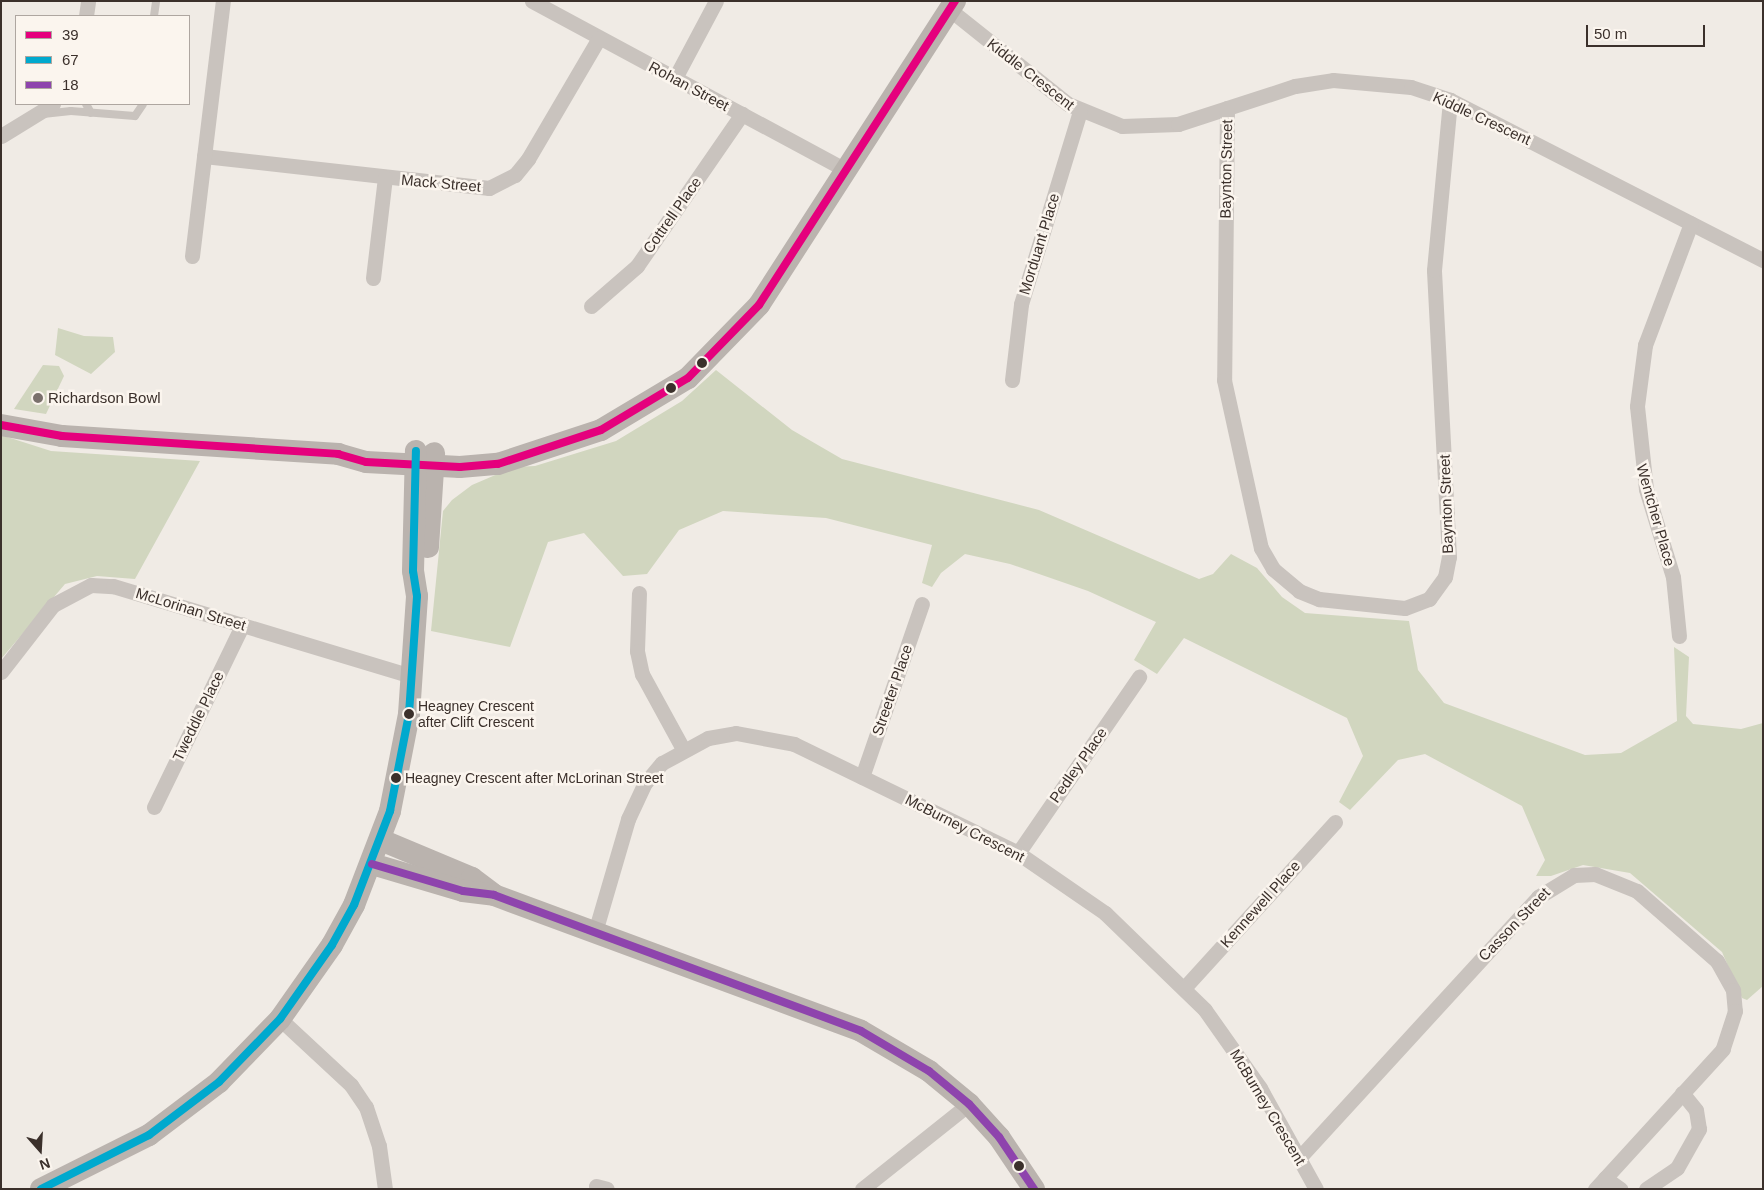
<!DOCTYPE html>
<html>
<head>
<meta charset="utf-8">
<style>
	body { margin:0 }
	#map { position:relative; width:1764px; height:1190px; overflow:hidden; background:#f0ebe5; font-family:Arial,sans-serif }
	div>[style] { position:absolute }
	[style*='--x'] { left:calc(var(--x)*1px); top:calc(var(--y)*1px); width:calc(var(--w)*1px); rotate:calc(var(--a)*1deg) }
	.green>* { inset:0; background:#d1d6bf }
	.lane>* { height:8px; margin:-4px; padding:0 4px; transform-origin:4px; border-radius:4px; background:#c9c3be }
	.street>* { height:15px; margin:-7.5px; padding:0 7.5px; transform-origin:7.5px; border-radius:7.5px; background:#c9c3be }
	.secondary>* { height:22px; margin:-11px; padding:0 11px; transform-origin:11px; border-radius:11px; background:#bab3ae }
	.bus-1>* { height:8px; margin:-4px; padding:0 4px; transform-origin:4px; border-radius:4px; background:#e5007d }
	.bus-2>* { height:8px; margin:-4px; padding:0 4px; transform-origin:4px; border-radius:4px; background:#00a9ce }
	.bus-3>* { height:8px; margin:-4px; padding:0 4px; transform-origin:4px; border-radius:4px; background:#8e44ad }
	.dots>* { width:14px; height:14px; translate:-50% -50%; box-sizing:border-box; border:2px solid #fbf5ee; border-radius:50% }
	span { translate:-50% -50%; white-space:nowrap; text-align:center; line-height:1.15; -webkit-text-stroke:5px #fbf5ee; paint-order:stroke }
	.bus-label { font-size:14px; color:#3b302b }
	.left { translate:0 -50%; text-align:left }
	.street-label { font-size:15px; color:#3b302b }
	.poi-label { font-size:15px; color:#3b302b }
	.frame { position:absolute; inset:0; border:2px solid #3b302b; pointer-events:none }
	.legend { position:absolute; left:15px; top:15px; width:175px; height:90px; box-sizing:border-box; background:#fbf5ee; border:1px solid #aea6a0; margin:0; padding:6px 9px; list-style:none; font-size:15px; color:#3b302b }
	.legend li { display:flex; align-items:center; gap:10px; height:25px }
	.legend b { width:25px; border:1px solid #aea6a0 }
	.north { position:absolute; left:15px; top:1125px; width:50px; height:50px; -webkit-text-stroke:4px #fbf5ee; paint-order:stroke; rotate:161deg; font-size:14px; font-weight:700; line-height:20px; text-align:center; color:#3b302b }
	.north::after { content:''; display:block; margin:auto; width:18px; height:22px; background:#3b302b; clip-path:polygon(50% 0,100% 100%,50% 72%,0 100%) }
	.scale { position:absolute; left:1586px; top:25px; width:119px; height:22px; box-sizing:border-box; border:2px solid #3b302b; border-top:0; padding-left:6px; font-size:15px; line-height:18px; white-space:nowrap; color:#3b302b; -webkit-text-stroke:4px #fbf5ee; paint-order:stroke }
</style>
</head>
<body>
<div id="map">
	<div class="green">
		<i style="clip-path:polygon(58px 328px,84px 336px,113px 337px,115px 352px,91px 374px,55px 355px)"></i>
		<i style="clip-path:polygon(43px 365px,59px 366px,64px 376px,46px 414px,14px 409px)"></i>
		<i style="clip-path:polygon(716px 370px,792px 430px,842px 459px,1039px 510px,1199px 579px,1213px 574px,1231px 554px,1257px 568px,1282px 597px,1305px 613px,1409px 621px,1418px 670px,1444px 703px,1585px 755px,1621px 753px,1677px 721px,1674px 647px,1689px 657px,1686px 716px,1693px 724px,1741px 729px,1763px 723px,1763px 986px,1747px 1000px,1742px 998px,1722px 952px,1630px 873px,1583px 865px,1551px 876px,1536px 876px,1545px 860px,1522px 806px,1425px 754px,1398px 760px,1350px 810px,1339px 802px,1363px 756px,1347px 718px,1184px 638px,1157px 674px,1134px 660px,1156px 622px,1088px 591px,1010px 564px,965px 554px,941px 573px,932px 587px,922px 583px,932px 545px,826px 518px,723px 511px,679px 530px,647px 574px,623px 576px,584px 533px,548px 542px,510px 647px,431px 631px,443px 511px,452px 500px,472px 485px,514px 467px,535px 466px,616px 441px,682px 401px)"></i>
		<i style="clip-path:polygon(1px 435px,51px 451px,200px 461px,135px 579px,97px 576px,65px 584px,1px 659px)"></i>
	</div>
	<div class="lane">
		<i style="--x:154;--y:16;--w:15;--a:-82"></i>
		<i style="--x:86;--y:104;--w:10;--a:61"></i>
		<i style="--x:43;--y:114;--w:28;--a:-6"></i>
		<i style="--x:71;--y:111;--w:64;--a:4.5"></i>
		<i style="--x:135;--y:116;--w:14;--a:-56"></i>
	</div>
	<div class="street">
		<i style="--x:532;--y:1;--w:357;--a:28.3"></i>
		<i style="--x:949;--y:9;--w:152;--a:38.6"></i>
		<i style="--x:1068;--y:104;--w:58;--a:22.2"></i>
		<i style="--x:1122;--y:126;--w:56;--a:-2"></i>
		<i style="--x:1178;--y:124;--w:123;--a:-18"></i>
		<i style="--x:1295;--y:86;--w:38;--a:-9"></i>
		<i style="--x:1333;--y:80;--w:78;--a:5.1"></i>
		<i style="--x:1411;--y:87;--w:41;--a:18.4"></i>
		<i style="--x:1450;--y:100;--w:352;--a:27.1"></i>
		<i style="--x:86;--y:16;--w:15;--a:-82"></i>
		<i style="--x:675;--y:78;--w:87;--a:-62"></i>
		<i style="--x:1227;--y:108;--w:272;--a:90.6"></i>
		<i style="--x:1224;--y:380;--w:172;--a:77.6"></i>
		<i style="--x:1261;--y:548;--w:24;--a:60"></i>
		<i style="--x:1273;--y:569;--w:34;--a:40"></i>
		<i style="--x:1299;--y:591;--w:22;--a:22"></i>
		<i style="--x:1319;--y:599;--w:86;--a:6"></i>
		<i style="--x:1405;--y:608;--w:26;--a:-21"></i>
		<i style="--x:1429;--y:599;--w:27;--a:-54"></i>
		<i style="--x:1445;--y:577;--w:20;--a:-79"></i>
		<i style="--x:1449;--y:557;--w:287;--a:-93"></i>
		<i style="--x:1434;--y:270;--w:171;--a:-84.6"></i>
		<i style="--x:1;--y:136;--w:61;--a:-31.6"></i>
		<i style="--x:204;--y:156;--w:287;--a:6.4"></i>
		<i style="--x:489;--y:188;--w:29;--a:-27"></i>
		<i style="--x:515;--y:175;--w:21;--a:-51"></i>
		<i style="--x:528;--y:159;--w:140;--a:-59.6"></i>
		<i style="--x:192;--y:256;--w:257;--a:-83.1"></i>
		<i style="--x:373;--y:278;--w:101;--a:-83.2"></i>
		<i style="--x:591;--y:306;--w:61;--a:-41"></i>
		<i style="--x:637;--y:266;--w:185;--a:-55.4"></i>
		<i style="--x:1012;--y:380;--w:77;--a:-83.2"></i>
		<i style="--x:1021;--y:304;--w:202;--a:-73"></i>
		<i style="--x:639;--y:593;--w:58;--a:92"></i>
		<i style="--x:637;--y:651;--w:24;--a:78"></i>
		<i style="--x:642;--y:674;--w:85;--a:61.3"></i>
		<i style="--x:1679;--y:636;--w:59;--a:-95.8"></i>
		<i style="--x:1673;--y:577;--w:92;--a:-107.1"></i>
		<i style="--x:1646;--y:489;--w:83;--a:-96.2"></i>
		<i style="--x:1637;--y:406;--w:62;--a:-82.5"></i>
		<i style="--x:1645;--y:345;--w:130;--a:-69.3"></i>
		<i style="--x:1;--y:672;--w:85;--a:-52.2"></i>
		<i style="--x:53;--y:605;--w:43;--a:-27.8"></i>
		<i style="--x:91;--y:585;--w:22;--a:3"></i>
		<i style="--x:113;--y:586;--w:312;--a:16.8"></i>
		<i style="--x:862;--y:777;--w:183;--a:-70.9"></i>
		<i style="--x:154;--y:807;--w:203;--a:-64.1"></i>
		<i style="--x:1018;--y:853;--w:214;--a:-55.5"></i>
		<i style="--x:595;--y:932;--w:118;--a:-73.7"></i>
		<i style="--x:628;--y:819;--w:40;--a:-65"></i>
		<i style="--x:645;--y:783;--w:26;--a:-50"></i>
		<i style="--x:662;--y:763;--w:52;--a:-28.5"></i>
		<i style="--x:708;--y:738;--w:28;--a:-10"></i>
		<i style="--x:736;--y:733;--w:59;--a:10.7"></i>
		<i style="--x:794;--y:744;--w:249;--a:25.9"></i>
		<i style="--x:1018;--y:853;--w:106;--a:34.6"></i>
		<i style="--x:1105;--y:913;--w:139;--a:44.1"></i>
		<i style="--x:1205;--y:1010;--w:95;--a:54.8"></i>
		<i style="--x:1260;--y:1088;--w:115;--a:61"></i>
		<i style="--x:1185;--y:987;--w:223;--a:-47.7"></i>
		<i style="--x:280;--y:1019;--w:97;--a:42.9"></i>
		<i style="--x:351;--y:1085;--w:27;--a:56"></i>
		<i style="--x:366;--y:1107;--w:41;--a:71.6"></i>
		<i style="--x:379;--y:1146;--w:43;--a:82.1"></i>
		<i style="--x:1299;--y:1158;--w:354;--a:-47.5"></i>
		<i style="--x:1538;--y:897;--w:42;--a:-31.4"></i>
		<i style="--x:1574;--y:875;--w:21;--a:-3"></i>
		<i style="--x:1595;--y:874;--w:45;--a:22"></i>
		<i style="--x:1637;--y:891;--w:106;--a:41.2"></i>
		<i style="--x:1717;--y:961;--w:33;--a:61"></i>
		<i style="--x:1733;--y:990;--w:21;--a:85"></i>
		<i style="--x:1735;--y:1011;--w:40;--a:108"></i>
		<i style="--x:1723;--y:1049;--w:190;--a:132.4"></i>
		<i style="--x:1605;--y:1178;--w:19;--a:36"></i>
		<i style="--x:596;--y:1186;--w:11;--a:15"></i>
		<i style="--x:862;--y:1189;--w:137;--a:-38.5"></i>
		<i style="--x:1646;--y:1189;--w:37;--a:-34"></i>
		<i style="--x:1677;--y:1168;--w:45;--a:-60.6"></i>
		<i style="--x:1699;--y:1129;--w:19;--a:-99"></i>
		<i style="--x:1696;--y:1110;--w:22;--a:-129"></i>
	</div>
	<div class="secondary">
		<i style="--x:1;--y:425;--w:62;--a:10.2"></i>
		<i style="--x:62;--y:436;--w:277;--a:3.7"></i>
		<i style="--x:338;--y:454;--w:29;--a:16"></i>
		<i style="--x:366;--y:462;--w:94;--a:3"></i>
		<i style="--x:460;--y:467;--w:38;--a:-5"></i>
		<i style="--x:498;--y:464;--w:108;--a:-18.3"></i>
		<i style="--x:601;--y:430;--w:101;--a:-30.9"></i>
		<i style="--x:688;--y:378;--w:102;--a:-45.8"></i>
		<i style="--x:759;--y:305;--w:362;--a:-57.2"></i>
		<i style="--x:428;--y:547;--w:94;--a:-86.3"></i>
		<i style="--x:381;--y:840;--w:99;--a:22.7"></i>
		<i style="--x:472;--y:878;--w:25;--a:37"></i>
		<i style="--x:372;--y:864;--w:95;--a:16.5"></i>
		<i style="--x:463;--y:891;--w:31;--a:7"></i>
		<i style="--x:494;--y:895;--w:391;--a:20.3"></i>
		<i style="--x:861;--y:1031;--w:79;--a:30.5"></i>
		<i style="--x:929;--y:1071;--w:52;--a:39.5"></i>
		<i style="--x:969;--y:1104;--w:45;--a:47.7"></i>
		<i style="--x:999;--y:1137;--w:63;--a:56.1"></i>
		<i style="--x:41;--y:1189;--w:121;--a:-26.6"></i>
		<i style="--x:149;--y:1135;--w:88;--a:-37.1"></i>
		<i style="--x:219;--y:1082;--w:88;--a:-45.9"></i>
		<i style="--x:280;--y:1019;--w:90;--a:-54.9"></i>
		<i style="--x:332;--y:945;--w:46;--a:-61.2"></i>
		<i style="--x:354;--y:905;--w:101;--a:-69"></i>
		<i style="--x:390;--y:811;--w:99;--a:-78.9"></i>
		<i style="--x:409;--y:714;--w:118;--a:-86.1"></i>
		<i style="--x:417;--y:596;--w:25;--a:-99"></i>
		<i style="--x:413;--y:571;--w:120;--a:-88.6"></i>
	</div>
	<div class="bus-1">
		<i style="--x:1;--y:425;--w:62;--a:10.2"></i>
		<i style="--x:62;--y:436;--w:277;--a:3.7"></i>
		<i style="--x:338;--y:454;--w:29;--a:16"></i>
		<i style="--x:366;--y:462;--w:94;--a:3"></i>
		<i style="--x:460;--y:467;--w:38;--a:-5"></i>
		<i style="--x:498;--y:464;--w:108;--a:-18.3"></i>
		<i style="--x:601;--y:430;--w:101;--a:-30.9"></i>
		<i style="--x:688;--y:378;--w:102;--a:-45.8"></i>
		<i style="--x:759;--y:305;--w:362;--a:-57.2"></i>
	</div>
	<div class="bus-2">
		<i style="--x:41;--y:1189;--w:121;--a:-26.6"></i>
		<i style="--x:149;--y:1135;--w:88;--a:-37.1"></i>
		<i style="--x:219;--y:1082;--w:88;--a:-45.9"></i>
		<i style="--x:280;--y:1019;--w:90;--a:-54.9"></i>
		<i style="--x:332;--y:945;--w:46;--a:-61.2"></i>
		<i style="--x:354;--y:905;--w:101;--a:-69"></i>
		<i style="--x:390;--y:811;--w:99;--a:-78.9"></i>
		<i style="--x:409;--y:714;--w:118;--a:-86.1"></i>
		<i style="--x:417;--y:596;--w:25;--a:-99"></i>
		<i style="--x:413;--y:571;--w:120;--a:-88.6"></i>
	</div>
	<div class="bus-3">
		<i style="--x:372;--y:864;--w:95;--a:16.5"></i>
		<i style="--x:463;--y:891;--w:31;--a:7"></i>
		<i style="--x:494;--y:895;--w:391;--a:20.3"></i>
		<i style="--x:861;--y:1031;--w:79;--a:30.5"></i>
		<i style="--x:929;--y:1071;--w:52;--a:39.5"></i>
		<i style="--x:969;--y:1104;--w:45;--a:47.7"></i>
		<i style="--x:999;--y:1137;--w:63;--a:56.1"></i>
	</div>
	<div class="dots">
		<i style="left:702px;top:363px;background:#3b302b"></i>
		<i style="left:671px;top:388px;background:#3b302b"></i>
		<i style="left:38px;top:398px;background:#7a716c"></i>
		<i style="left:409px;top:714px;background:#3b302b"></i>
		<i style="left:396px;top:778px;background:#3b302b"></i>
		<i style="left:1019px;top:1166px;background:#3b302b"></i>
	</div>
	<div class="bus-label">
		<span class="left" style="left:418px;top:714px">Heagney Crescent<br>after Clift Crescent</span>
		<span class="left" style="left:405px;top:778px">Heagney Crescent after McLorinan Street</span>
	</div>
	<div class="street-label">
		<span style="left:1031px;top:74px;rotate:38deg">Kiddle Crescent</span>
		<span style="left:689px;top:86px;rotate:28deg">Rohan Street</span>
		<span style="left:1482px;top:118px;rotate:25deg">Kiddle Crescent</span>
		<span style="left:1226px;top:169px;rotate:-89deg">Baynton Street</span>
		<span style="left:441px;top:183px;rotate:5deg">Mack Street</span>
		<span style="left:672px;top:215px;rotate:-55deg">Cottrell Place</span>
		<span style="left:1039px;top:244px;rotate:-73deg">Morduant Place</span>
		<span style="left:1446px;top:504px;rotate:-92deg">Baynton Street</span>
		<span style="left:1656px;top:515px;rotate:74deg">Wentcher Place</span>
		<span style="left:191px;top:609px;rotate:17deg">McLorinan Street</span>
		<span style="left:892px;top:690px;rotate:-71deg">Streeter Place</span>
		<span style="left:198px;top:716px;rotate:-64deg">Tweddle Place</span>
		<span style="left:1078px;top:765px;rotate:-55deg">Pedley Place</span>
		<span style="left:965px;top:828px;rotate:27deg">McBurney Crescent</span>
		<span style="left:1260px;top:904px;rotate:-48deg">Kennewell Place</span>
		<span style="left:1514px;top:924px;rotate:-46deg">Casson Street</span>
		<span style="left:1268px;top:1107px;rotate:59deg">McBurney Crescent</span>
	</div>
	<div class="poi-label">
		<span class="left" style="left:48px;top:398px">Richardson Bowl</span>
	</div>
	<div class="frame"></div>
	<ul class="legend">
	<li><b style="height:6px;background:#e5007d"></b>39</li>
	<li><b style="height:6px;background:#00a9ce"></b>67</li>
	<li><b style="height:6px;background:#8e44ad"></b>18</li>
	</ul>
	<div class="north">N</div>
	<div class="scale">50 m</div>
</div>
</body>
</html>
